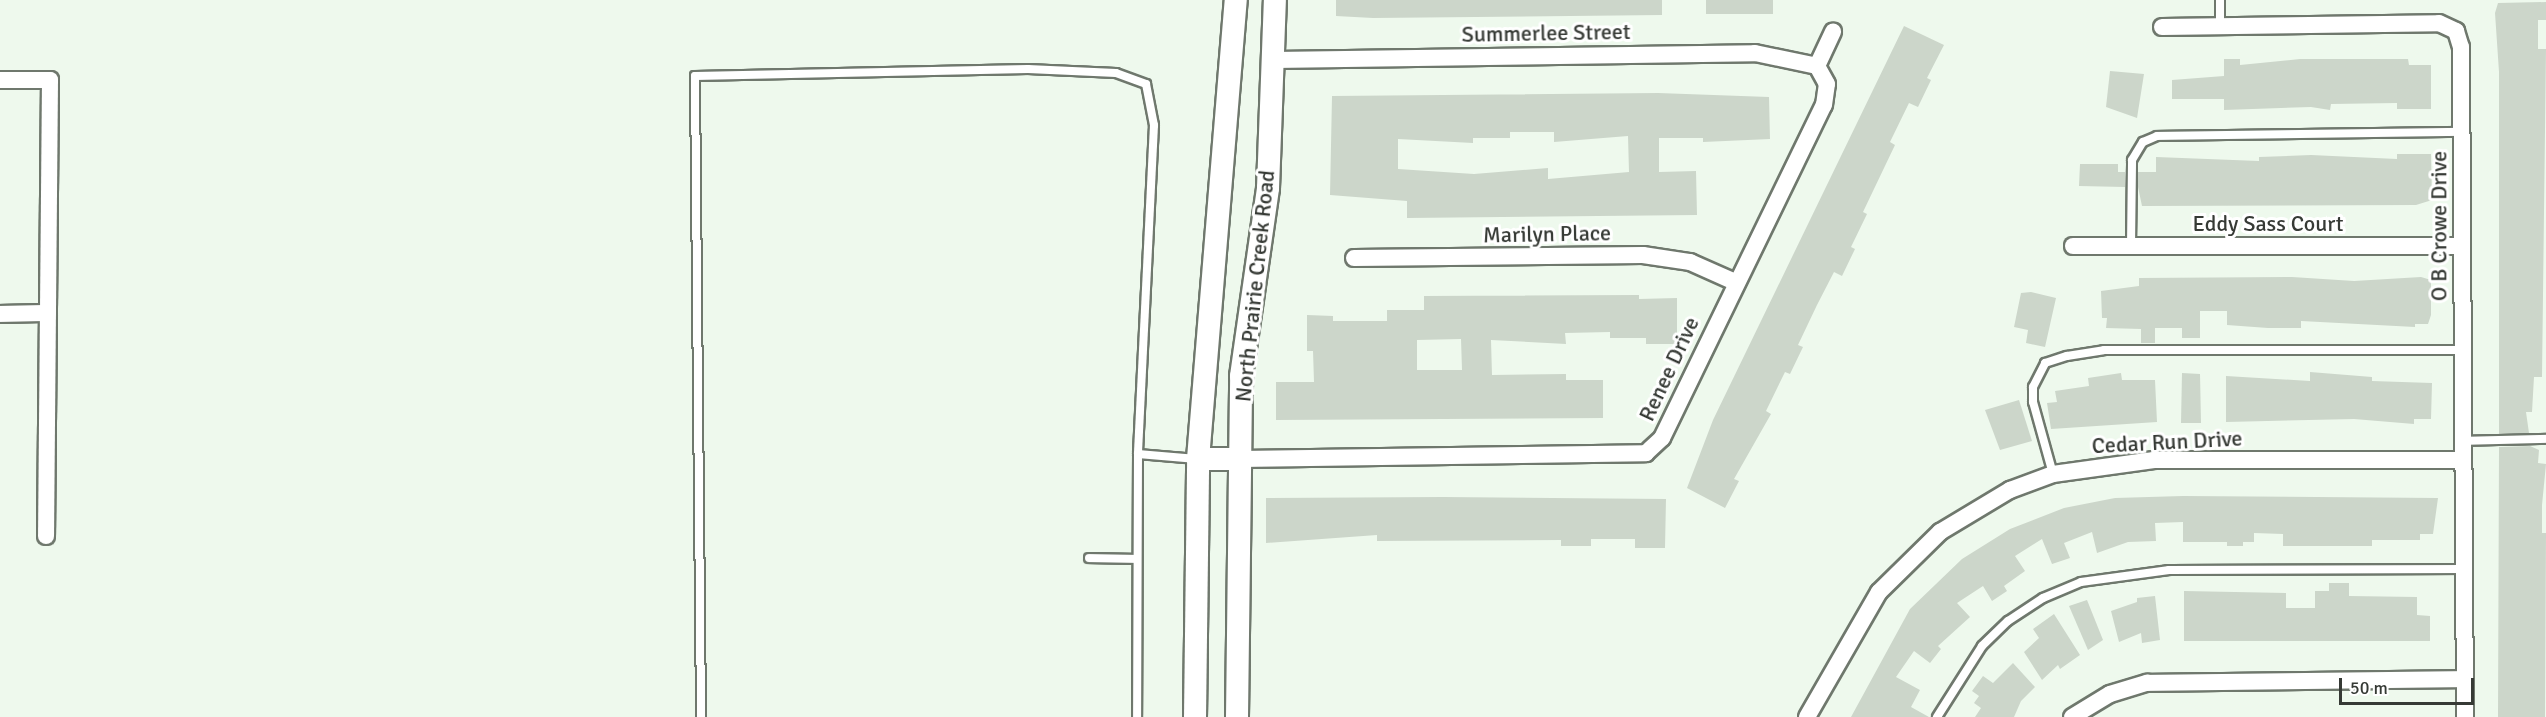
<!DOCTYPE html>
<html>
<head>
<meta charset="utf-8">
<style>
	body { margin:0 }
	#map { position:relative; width:2546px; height:717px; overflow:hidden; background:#eef9ed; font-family:Signika,sans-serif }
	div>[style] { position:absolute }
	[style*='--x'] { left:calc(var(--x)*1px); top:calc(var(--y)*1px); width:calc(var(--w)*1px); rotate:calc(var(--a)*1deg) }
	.building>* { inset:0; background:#ccd6ca }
	.roads { filter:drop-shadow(2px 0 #6f786d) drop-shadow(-2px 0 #6f786d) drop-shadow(0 2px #6f786d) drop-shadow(0 -2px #6f786d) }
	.lane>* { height:8px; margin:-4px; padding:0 4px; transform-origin:4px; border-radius:4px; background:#fff }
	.street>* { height:16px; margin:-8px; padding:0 8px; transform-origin:8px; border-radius:8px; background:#fff }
	.secondary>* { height:22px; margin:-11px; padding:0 11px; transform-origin:11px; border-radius:11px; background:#fff }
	span { translate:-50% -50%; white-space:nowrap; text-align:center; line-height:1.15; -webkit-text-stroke:6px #fff; paint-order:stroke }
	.street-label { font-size:22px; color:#363a35 }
	.scale { position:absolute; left:2339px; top:678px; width:135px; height:27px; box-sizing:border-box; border:3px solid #363a35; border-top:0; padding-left:8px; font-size:18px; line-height:21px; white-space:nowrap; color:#363a35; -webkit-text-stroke:4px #fff; paint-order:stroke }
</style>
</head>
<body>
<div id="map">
	<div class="building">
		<i style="clip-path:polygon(1336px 0,1662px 0,1662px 15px,1373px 18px,1336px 16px)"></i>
		<i style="clip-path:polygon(1706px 0,1773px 0,1773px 14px,1706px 14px)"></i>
		<i style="clip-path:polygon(2546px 2px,2546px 20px,2538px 20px,2538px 49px,2546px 49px,2542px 377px,2534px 377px,2532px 412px,2526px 412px,2529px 433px,2499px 434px,2499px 72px,2495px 13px,2498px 3px)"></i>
		<i style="clip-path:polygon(1904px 26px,1944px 45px,1927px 78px,1931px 80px,1918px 107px,1909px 103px,1890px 142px,1895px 145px,1863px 212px,1867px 214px,1851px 247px,1855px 249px,1842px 276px,1834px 272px,1817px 305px,1798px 345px,1803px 347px,1790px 374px,1785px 372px,1766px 411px,1771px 414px,1734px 479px,1739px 481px,1725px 508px,1687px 488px,1713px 420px)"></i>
		<i style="clip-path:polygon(2224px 59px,2240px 59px,2240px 65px,2300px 59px,2408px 59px,2409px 65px,2431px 65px,2431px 109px,2397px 109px,2397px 103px,2331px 104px,2330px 110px,2311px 107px,2224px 110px,2224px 99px,2172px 99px,2172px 80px,2224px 76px)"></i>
		<i style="clip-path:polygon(2110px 71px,2144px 74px,2137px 118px,2106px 107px)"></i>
		<i style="clip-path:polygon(evenodd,1658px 93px,1769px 97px,1770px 139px,1703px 142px,1703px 138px,1659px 138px,1659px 172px,1696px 171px,1697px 215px,1407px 218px,1407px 201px,1330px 195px,1332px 96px,1658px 93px,1510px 132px,1554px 132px,1554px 142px,1628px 136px,1629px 172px,1548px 179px,1548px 168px,1474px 174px,1398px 169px,1398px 139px,1473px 143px,1473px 138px,1510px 138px,1510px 132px)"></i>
		<i style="clip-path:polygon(2397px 154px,2431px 154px,2432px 200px,2416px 205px,2142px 206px,2138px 187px,2138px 172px,2156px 172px,2156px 157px,2259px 161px,2259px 157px,2311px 155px,2397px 159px)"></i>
		<i style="clip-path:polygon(2080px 164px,2118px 164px,2118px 172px,2125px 172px,2125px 187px,2079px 186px)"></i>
		<i style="clip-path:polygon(2292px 277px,2354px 281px,2421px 277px,2431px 280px,2431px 315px,2428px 324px,2415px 324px,2415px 327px,2301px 321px,2301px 328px,2268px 328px,2227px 325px,2227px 311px,2200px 311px,2200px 338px,2182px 338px,2182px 328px,2155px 328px,2155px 343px,2141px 343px,2141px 329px,2106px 328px,2107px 318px,2102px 318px,2101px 291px,2139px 286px,2139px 278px)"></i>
		<i style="clip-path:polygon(2031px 292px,2056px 298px,2045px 347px,2026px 343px,2028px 330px,2014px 327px,2021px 293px)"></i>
		<i style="clip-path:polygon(evenodd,1639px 295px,1639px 299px,1677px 298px,1677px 344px,1646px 344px,1646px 338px,1610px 338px,1610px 332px,1565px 333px,1566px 344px,1491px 340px,1492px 375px,1566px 374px,1566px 380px,1603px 380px,1603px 418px,1276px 420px,1276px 382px,1314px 382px,1313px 351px,1307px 351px,1307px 315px,1333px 316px,1333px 321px,1387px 321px,1387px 310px,1424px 310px,1424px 296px,1639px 295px,1461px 339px,1462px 370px,1417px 370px,1417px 340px,1461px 339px)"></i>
		<i style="clip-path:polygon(2310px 372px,2372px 377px,2372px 381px,2432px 383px,2431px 419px,2414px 419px,2414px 424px,2354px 419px,2226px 422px,2226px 376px,2310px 381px)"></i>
		<i style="clip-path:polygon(2121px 373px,2122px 380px,2155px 380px,2157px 422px,2051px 429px,2047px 403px,2057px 402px,2055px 391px,2089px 386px,2088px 378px)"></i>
		<i style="clip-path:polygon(2182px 373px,2200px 374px,2201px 423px,2181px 423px)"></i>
		<i style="clip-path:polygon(2019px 400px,2032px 441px,2000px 450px,1985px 410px)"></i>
		<i style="clip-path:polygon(2530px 446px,2539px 450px,2538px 463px,2546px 464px,2542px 505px,2542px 533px,2546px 533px,2545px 717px,2498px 717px,2499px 447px)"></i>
		<i style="clip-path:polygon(2183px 496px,2438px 498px,2433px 534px,2420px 534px,2420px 540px,2372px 540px,2372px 546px,2283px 546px,2283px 534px,2254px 533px,2254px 542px,2243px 542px,2243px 546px,2227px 546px,2227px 542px,2183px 542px,2183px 522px,2155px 523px,2156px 541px,2128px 542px,2097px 553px,2092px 532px,2064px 543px,2070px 558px,2052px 564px,2042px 539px,2015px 556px,2025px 571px,2004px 586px,2007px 591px,1992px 601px,1983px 586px,1957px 603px,1970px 617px,1938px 646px,1941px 649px,1930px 663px,1914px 651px,1896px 677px,1920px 690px,1911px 707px,1929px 717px,1851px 717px,1910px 609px,1962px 559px,2010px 529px,2064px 508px,2115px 498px)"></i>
		<i style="clip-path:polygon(1443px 497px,1666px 499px,1665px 548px,1635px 548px,1635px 539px,1591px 539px,1591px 546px,1561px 546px,1561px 540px,1377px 541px,1377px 535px,1266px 543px,1266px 498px)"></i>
		<i style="clip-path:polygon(2329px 583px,2349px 583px,2349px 596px,2417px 597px,2417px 615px,2430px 616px,2430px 641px,2184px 641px,2184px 591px,2286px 593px,2286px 608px,2315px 608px,2315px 591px,2329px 591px)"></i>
		<i style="clip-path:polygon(2155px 596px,2160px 640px,2142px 643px,2141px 633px,2119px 642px,2111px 611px,2137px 602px,2137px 598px)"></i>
		<i style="clip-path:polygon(2087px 600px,2103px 640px,2088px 650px,2069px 606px)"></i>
		<i style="clip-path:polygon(2054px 614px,2080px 655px,2060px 669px,2058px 665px,2042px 680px,2024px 652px,2039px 638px,2033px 629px)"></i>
		<i style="clip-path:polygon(2013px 663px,2035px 687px,2021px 701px,2014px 717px,1975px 717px,1981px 708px,1974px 703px,1979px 696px,1972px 691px,1983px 676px,1993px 683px)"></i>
	</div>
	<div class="roads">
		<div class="lane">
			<i style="--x:2220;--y:25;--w:25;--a:-90"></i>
			<i style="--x:2131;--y:246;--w:86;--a:-89.3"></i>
			<i style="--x:2132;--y:160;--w:21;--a:-59"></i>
			<i style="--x:2143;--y:142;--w:15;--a:-23"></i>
			<i style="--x:2157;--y:136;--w:305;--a:-0.8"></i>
			<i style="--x:2462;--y:441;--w:84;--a:-1.4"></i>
			<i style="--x:1138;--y:454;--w:59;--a:4.8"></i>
			<i style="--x:2053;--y:474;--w:75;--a:-105.5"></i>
			<i style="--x:2033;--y:402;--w:15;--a:-90"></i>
			<i style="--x:2033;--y:387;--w:27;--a:-63"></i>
			<i style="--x:2045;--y:363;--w:23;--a:-18"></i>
			<i style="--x:2067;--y:356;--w:37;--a:-9"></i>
			<i style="--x:2104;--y:350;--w:358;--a:0"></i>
			<i style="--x:1089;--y:558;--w:48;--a:1.2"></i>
			<i style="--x:701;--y:717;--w:641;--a:-90.54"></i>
			<i style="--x:695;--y:76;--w:333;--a:-1.2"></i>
			<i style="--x:1028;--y:69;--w:88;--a:2.6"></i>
			<i style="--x:1116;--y:73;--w:32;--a:20"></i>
			<i style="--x:1146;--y:84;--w:42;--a:79"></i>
			<i style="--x:1154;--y:125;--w:329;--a:92.8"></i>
			<i style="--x:1138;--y:454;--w:263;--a:90.2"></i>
			<i style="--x:1937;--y:717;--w:84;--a:-57.6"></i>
			<i style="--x:1982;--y:646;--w:36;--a:-44"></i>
			<i style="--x:2008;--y:621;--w:42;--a:-33.3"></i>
			<i style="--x:2043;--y:598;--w:41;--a:-22.8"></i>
			<i style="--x:2081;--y:582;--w:89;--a:-7.8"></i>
			<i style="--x:2169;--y:570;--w:296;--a:-0.2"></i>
		</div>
		<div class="street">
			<i style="--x:2162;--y:27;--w:277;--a:-0.8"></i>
			<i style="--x:2439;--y:23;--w:19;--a:25"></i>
			<i style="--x:2456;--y:31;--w:17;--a:73"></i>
			<i style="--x:2461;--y:47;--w:670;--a:89.66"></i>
			<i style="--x:1274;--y:60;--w:481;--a:-0.8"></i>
			<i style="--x:1755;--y:53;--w:63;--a:11.8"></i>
			<i style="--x:0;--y:80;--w:50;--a:0"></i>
			<i style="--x:50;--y:80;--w:456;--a:90.5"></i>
			<i style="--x:2073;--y:246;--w:389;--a:0"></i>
			<i style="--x:1354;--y:258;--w:289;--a:-0.6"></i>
			<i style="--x:1643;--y:255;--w:48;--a:8.5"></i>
			<i style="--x:1690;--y:262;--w:49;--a:24"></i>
			<i style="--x:0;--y:314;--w:48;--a:-1.2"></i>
			<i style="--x:1240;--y:459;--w:406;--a:-0.8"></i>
			<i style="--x:1646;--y:453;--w:22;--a:-43"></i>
			<i style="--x:1662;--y:438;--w:370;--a:-64.1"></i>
			<i style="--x:1824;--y:105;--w:21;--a:-82"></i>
			<i style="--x:1827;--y:84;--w:21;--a:-119"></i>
			<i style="--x:1817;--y:66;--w:38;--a:-65"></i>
			<i style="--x:1807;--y:717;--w:144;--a:-60.1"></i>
			<i style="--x:1879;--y:592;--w:86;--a:-44.5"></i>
			<i style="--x:1940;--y:532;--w:82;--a:-31"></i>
			<i style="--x:2010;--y:490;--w:46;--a:-20.4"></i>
			<i style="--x:2053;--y:474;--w:102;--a:-7.9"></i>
			<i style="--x:2154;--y:460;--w:308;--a:0"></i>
			<i style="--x:2072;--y:717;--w:44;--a:-31.2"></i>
			<i style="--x:2110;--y:694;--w:39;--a:-17"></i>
			<i style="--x:2147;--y:683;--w:317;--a:-0.7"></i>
		</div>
		<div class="secondary">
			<i style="--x:1198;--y:459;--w:42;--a:0"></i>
			<i style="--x:1195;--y:717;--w:258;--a:-89.3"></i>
			<i style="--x:1198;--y:459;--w:461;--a:-85.3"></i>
			<i style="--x:1237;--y:717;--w:341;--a:-89.3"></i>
			<i style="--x:1241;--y:376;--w:190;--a:-81.8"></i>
			<i style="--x:1268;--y:188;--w:188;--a:-87.9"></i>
		</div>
	</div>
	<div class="street-label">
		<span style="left:1546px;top:33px;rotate:-1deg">Summerlee Street</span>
		<span style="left:2268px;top:224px">Eddy Sass Court</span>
		<span style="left:2439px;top:226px;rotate:-90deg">O B Crowe Drive</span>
		<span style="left:1547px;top:234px;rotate:-1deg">Marilyn Place</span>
		<span style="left:1255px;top:286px;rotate:-84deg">North Prairie Creek Road</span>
		<span style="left:1669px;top:369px;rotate:-65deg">Renee Drive</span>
		<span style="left:2167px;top:442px;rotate:-3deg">Cedar Run Drive</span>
	</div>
	<div class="scale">50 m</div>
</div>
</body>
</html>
